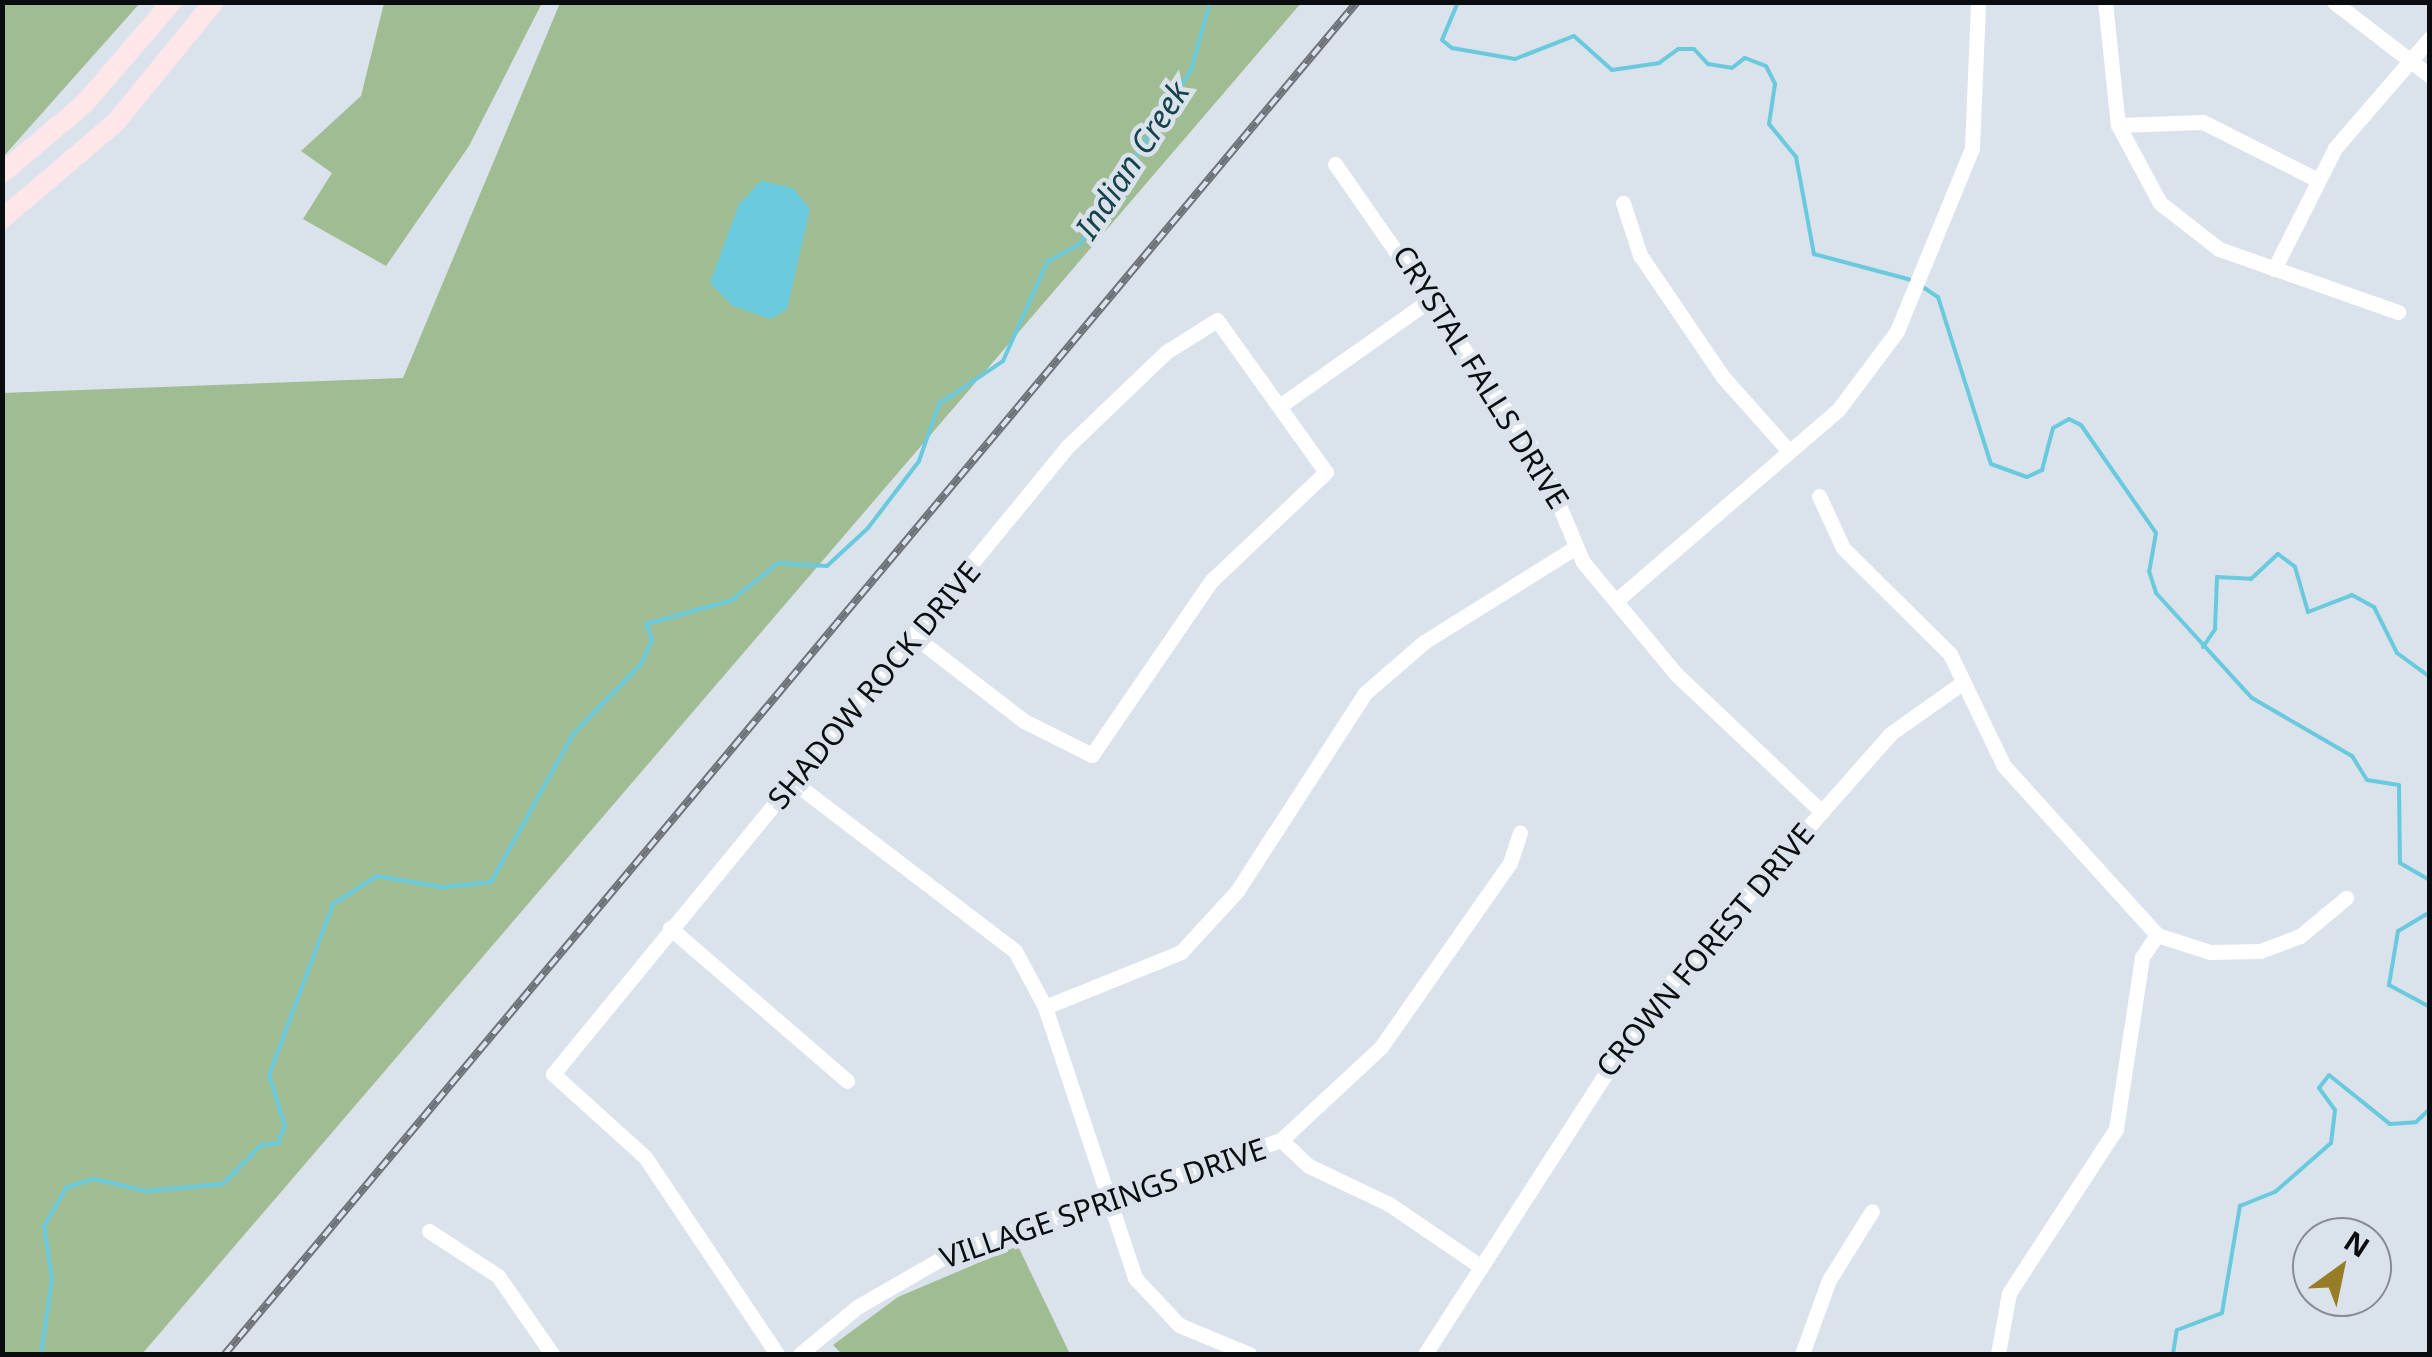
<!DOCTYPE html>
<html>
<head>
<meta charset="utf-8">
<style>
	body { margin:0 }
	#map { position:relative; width:2432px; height:1357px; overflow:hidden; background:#dae2eb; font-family:"Noto Sans",sans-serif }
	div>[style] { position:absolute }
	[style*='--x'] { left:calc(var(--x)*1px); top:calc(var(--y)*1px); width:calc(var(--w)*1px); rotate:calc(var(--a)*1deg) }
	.green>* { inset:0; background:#a0bc92 }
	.water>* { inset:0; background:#69cade }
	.stream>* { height:4px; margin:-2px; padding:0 2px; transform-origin:2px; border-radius:2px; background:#69cade }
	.minor>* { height:15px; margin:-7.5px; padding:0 7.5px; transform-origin:7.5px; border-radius:7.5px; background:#fff }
	.secondary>* { height:20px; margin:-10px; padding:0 10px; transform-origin:10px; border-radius:10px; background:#ffe7e9 }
	.rail>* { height:8px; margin-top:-4px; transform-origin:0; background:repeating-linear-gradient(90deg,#dae2eb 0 11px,#6e7379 0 22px); box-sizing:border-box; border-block:2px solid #6e7379 }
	span { translate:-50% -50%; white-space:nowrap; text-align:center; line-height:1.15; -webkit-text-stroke:9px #dae2eb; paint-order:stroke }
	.street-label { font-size:30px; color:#0a0d10 }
	.water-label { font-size:32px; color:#16434c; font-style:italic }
	.frame { position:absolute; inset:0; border:5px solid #0a0d10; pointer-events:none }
	.north { position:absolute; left:2292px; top:1217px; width:100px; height:100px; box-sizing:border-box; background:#dae2eb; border:2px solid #878d93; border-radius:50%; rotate:33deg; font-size:28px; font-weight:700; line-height:40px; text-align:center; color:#0a0d10 }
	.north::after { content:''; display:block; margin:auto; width:35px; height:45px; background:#977d26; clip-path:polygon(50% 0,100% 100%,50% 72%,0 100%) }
</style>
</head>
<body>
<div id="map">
	<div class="green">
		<i style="clip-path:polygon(3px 2px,140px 3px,3px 157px,2px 3px)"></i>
		<i style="clip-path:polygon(384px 3px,542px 3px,469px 146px,386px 266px,303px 219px,332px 173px,301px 151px,361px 96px)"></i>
		<i style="clip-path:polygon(560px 3px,1301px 3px,142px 1354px,3px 1354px,2px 393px,403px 378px)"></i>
		<i style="clip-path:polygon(1018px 1246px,1070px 1354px,842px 1354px,833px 1345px,898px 1297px)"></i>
	</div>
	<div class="water">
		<i style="clip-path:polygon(761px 181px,793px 188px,810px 209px,787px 309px,771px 319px,733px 306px,710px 283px,739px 204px)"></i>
	</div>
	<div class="stream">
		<i style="--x:1458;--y:2;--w:41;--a:112.8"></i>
		<i style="--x:1442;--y:40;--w:13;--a:39"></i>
		<i style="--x:1452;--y:48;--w:64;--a:9.9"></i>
		<i style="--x:1515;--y:59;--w:63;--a:-21.3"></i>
		<i style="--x:1574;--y:36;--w:51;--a:41.8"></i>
		<i style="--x:1612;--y:70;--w:48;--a:-8.5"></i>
		<i style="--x:1659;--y:63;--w:24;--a:-36"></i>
		<i style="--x:1678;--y:49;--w:16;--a:0"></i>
		<i style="--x:1694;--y:49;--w:21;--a:47"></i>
		<i style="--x:1708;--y:64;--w:24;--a:9"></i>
		<i style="--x:1732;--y:68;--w:16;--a:-38"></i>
		<i style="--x:1745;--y:58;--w:22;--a:21"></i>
		<i style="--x:1766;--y:66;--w:20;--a:63"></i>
		<i style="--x:1775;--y:84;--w:40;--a:98.5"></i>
		<i style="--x:1769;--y:124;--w:43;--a:50.7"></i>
		<i style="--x:1796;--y:157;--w:99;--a:79.5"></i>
		<i style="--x:1814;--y:254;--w:101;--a:14.9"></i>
		<i style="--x:1920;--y:285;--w:22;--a:34"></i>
		<i style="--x:1938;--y:297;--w:175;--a:72.4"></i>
		<i style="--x:1991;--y:464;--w:38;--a:20"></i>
		<i style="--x:2027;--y:477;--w:17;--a:-25"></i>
		<i style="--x:2042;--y:470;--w:43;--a:-75.3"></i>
		<i style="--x:2053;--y:428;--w:18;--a:-29"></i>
		<i style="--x:2069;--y:419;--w:13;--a:27"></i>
		<i style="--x:2081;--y:425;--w:131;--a:55.2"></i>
		<i style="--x:2156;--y:533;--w:39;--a:100"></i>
		<i style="--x:2149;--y:571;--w:23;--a:72"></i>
		<i style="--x:2156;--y:593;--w:142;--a:47.6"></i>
		<i style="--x:2252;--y:698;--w:116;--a:30.1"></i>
		<i style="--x:2352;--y:756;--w:28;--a:58"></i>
		<i style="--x:2367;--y:780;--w:32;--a:9"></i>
		<i style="--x:2399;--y:785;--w:78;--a:89.3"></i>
		<i style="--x:2400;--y:863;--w:34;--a:30"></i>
		<i style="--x:2203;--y:647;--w:22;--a:-56"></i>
		<i style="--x:2215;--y:629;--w:52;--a:-87.8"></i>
		<i style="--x:2217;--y:577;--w:34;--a:3"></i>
		<i style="--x:2251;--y:579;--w:37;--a:-43"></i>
		<i style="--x:2278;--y:554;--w:21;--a:37"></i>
		<i style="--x:2295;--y:567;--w:47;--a:73.9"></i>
		<i style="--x:2308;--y:612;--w:47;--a:-21.1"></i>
		<i style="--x:2352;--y:595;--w:25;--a:29"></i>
		<i style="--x:2374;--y:607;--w:51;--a:63.4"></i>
		<i style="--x:2397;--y:653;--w:41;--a:36"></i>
		<i style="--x:2430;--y:912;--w:37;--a:149"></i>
		<i style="--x:2398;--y:931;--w:55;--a:99.5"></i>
		<i style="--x:2389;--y:985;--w:47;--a:28.2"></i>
		<i style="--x:41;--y:1354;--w:76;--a:-81.7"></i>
		<i style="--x:52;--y:1279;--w:54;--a:-98.6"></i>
		<i style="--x:44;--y:1226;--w:45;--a:-59.5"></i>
		<i style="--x:67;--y:1187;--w:28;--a:-17"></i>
		<i style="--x:94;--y:1179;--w:53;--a:13"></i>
		<i style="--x:146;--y:1191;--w:77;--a:-5.2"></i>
		<i style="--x:223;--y:1184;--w:54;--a:-45.7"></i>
		<i style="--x:261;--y:1145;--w:17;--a:-7"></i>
		<i style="--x:278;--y:1143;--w:18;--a:-68"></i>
		<i style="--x:285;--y:1126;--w:53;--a:-107.4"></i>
		<i style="--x:269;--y:1075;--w:183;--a:-69.5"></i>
		<i style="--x:333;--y:904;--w:52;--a:-32.5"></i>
		<i style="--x:377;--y:876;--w:66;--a:9.6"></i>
		<i style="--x:442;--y:887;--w:49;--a:-5.8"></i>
		<i style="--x:491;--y:882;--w:169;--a:-61"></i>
		<i style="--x:573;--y:734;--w:98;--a:-45.8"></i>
		<i style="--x:641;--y:664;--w:26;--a:-65"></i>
		<i style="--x:652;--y:640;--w:17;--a:-111"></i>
		<i style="--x:646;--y:624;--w:89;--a:-15.6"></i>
		<i style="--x:732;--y:600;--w:59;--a:-38.8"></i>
		<i style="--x:778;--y:563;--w:49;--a:3.5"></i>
		<i style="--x:827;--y:566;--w:56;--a:-42.8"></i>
		<i style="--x:868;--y:528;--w:84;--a:-52.7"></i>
		<i style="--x:919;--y:461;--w:60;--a:-70.7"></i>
		<i style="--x:939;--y:404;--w:77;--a:-33.9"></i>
		<i style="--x:1003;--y:361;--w:108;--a:-66"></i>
		<i style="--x:1047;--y:262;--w:38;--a:-29"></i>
		<i style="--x:1080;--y:244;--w:206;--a:-57.5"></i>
		<i style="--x:1191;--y:70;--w:71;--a:-74.4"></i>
		<i style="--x:2173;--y:1354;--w:24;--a:-81"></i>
		<i style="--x:2177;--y:1330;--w:48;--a:-20.7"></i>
		<i style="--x:2222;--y:1313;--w:109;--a:-80.5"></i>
		<i style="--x:2240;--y:1206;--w:38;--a:-22"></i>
		<i style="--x:2275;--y:1192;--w:74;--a:-41.2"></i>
		<i style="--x:2331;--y:1143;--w:33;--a:-83"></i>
		<i style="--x:2335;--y:1110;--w:27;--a:-126"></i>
		<i style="--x:2319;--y:1088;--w:16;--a:-52"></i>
		<i style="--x:2329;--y:1075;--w:78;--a:38.8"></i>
		<i style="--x:2390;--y:1124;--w:26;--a:-4"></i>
		<i style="--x:2416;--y:1122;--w:19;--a:-43"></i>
	</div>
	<div class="minor">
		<i style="--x:2105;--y:2;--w:124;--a:84"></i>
		<i style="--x:2118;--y:125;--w:89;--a:61.7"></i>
		<i style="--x:2160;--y:203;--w:75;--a:37.9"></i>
		<i style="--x:2219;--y:249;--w:190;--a:19.4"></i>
		<i style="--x:2334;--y:2;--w:121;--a:37.6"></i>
		<i style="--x:2118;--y:125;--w:85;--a:-2"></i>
		<i style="--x:2203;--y:122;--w:127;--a:26.8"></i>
		<i style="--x:1335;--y:164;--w:358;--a:55.2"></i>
		<i style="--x:1539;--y:458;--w:113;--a:67.1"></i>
		<i style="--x:1583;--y:562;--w:146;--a:50.3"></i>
		<i style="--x:1676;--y:674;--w:201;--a:43.4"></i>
		<i style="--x:1623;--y:203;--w:55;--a:71.9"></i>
		<i style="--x:1640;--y:255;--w:148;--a:55.8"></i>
		<i style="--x:1723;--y:377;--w:99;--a:48.3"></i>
		<i style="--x:2274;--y:269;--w:136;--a:-63.2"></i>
		<i style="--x:2335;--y:148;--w:145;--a:-49.2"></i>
		<i style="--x:1281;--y:405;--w:187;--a:-35.2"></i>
		<i style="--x:1819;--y:496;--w:57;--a:65.2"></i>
		<i style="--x:1843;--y:548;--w:151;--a:44.7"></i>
		<i style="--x:1950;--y:654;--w:124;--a:64.3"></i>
		<i style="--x:2004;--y:766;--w:228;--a:47.8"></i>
		<i style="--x:2157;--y:935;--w:56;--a:17.8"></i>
		<i style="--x:2210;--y:952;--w:50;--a:-1.1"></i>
		<i style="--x:2260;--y:951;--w:43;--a:-20.6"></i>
		<i style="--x:2300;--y:936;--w:60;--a:-39.6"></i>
		<i style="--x:1618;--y:599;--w:290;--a:-40.7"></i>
		<i style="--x:1838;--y:410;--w:99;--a:-53.2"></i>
		<i style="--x:1897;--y:331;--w:198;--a:-67.7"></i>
		<i style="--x:1972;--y:148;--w:146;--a:-87.6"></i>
		<i style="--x:792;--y:781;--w:280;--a:37.3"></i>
		<i style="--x:1015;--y:951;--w:64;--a:61.8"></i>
		<i style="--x:1045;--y:1007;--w:286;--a:71.6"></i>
		<i style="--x:1135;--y:1278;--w:64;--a:46.9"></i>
		<i style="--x:1179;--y:1325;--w:76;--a:22.5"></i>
		<i style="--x:670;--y:928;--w:234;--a:40.8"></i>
		<i style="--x:1045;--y:1007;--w:147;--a:-22"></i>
		<i style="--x:1181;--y:952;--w:83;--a:-47.4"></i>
		<i style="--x:1237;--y:891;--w:236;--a:-57.1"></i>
		<i style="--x:1365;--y:693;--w:78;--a:-40.8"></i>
		<i style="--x:1424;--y:642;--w:179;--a:-32"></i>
		<i style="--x:1281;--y:1140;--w:38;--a:43"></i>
		<i style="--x:1309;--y:1166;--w:89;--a:25.4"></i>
		<i style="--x:1389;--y:1204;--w:110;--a:34.3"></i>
		<i style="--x:429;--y:1231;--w:82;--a:33.1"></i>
		<i style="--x:498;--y:1276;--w:95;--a:55.3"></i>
		<i style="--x:777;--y:1354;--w:237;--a:-123.8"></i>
		<i style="--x:645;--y:1157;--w:124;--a:-137.9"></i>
		<i style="--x:553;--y:1074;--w:812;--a:-50.65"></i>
		<i style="--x:1068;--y:446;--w:136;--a:-43.8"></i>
		<i style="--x:1166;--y:352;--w:60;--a:-32.1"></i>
		<i style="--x:1217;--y:320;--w:187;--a:54.4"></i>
		<i style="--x:1326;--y:472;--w:158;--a:136.5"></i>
		<i style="--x:1211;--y:581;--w:211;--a:124.4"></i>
		<i style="--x:1092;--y:755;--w:76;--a:-153.4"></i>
		<i style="--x:1024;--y:721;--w:138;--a:-142.4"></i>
		<i style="--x:800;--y:1354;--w:74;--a:-39.5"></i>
		<i style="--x:857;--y:1307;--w:108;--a:-29.9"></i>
		<i style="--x:951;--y:1253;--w:349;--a:-18.9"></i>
		<i style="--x:1281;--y:1140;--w:137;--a:-42.9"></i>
		<i style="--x:1381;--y:1047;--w:225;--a:-55"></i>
		<i style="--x:1510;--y:863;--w:32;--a:-72"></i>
		<i style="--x:1425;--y:1354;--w:408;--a:-57.2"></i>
		<i style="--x:1646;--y:1011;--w:369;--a:-48.6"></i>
		<i style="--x:1890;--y:734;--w:88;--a:-35.3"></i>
		<i style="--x:1802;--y:1354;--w:79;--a:-70"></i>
		<i style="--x:1829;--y:1280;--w:81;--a:-58.1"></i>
		<i style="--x:1998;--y:1354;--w:62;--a:-79.8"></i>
		<i style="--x:2009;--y:1293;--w:196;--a:-56.9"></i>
		<i style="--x:2116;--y:1129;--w:174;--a:-81.4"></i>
		<i style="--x:2142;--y:957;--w:27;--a:-56"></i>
	</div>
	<div class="secondary">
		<i style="--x:2;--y:173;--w:109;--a:-40.1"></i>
		<i style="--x:85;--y:103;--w:133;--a:-49.3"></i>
		<i style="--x:2;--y:219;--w:150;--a:-40.4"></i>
		<i style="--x:116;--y:122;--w:155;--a:-50.8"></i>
	</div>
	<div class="rail">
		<i style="--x:225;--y:1354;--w:1763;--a:-50.06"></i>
	</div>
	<div class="street-label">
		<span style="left:1481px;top:377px;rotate:58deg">CRYSTAL FALLS DRIVE</span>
		<span style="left:874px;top:685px;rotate:-50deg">SHADOW ROCK DRIVE</span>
		<span style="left:1705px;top:950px;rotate:-50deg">CROWN FOREST DRIVE</span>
		<span style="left:1103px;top:1203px;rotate:-19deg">VILLAGE SPRINGS DRIVE</span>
	</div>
	<div class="water-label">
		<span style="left:1132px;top:160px;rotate:-57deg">Indian Creek</span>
	</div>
	<div class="frame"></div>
	<div class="north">N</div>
</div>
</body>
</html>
